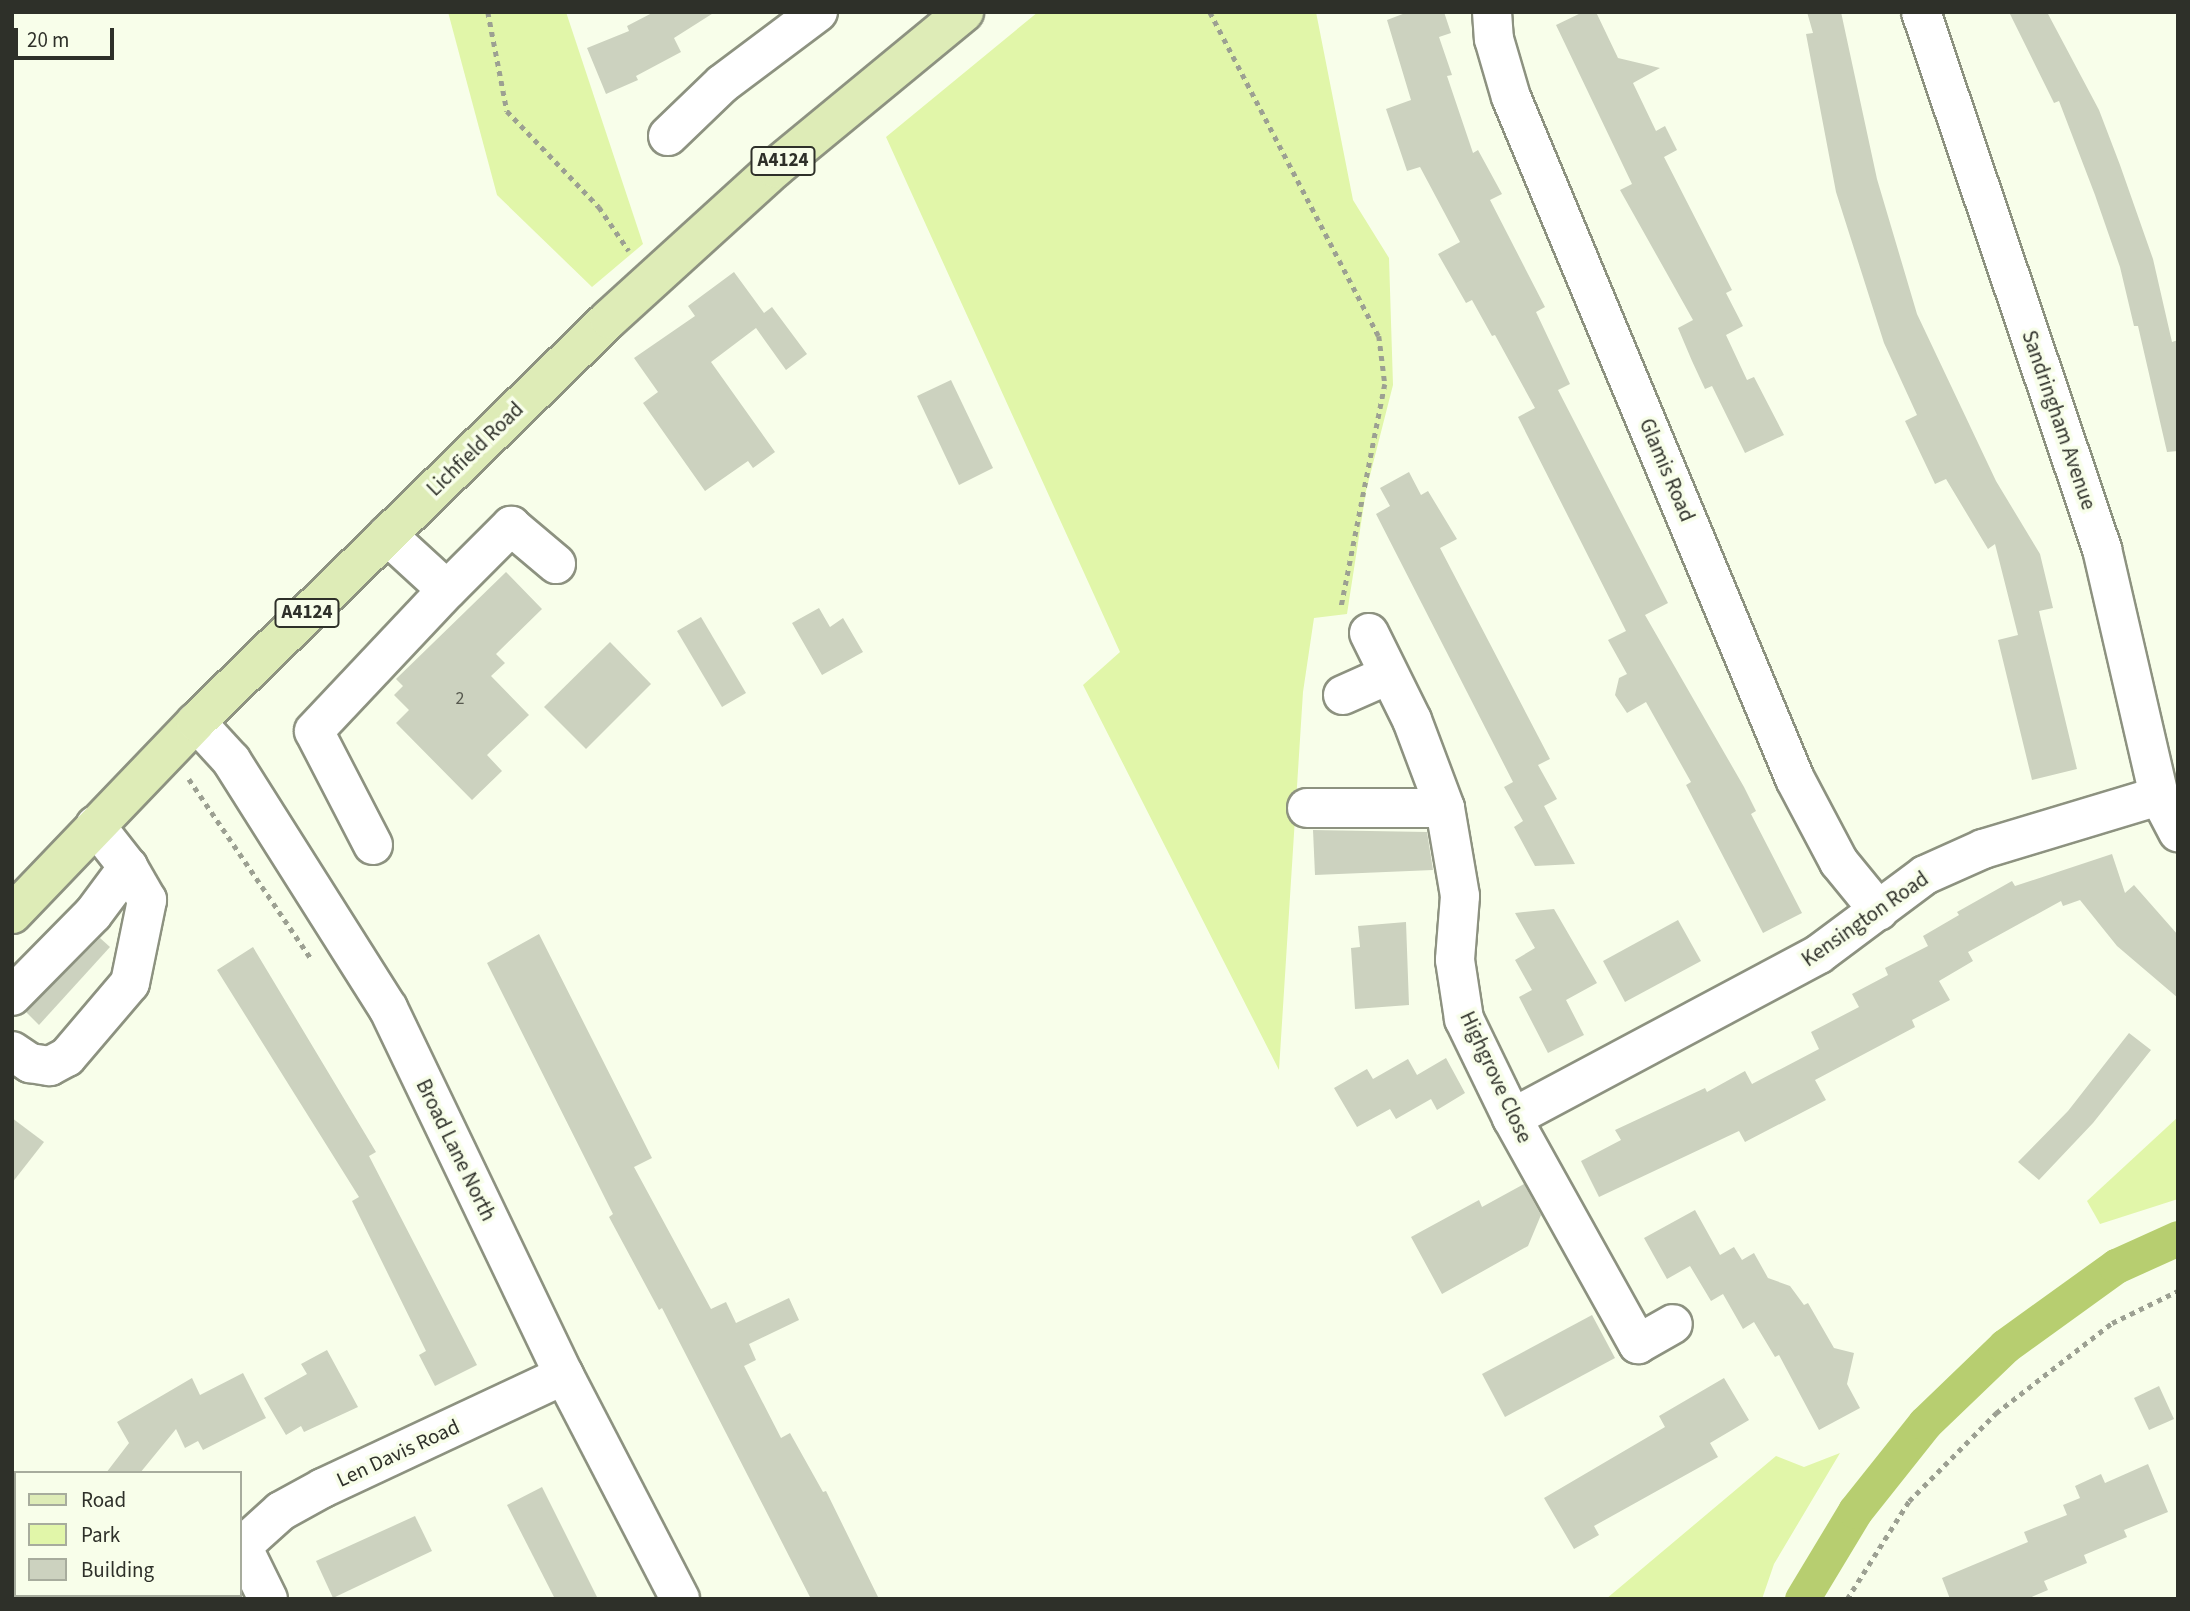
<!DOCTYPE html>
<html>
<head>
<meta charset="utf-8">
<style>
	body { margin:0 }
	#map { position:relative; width:2190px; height:1611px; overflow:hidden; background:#f8feea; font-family:"Source Sans 3",sans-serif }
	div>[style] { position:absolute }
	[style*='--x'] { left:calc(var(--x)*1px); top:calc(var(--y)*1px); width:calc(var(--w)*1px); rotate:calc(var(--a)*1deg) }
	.green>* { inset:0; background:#e1f6a9 }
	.canal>* { height:35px; margin:-17.5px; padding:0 17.5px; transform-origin:17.5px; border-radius:17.5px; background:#b7ce70 }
	.building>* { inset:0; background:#ccd2bf }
	.path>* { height:4.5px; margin-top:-2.25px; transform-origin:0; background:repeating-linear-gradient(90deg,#9ca092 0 5px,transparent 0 10px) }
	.roads { filter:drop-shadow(2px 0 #8d9280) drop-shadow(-2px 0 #8d9280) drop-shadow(0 2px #8d9280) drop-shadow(0 -2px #8d9280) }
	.minor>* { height:38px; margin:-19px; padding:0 19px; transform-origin:19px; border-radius:19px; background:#fff }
	.major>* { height:38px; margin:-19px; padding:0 19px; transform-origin:19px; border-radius:19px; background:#deecb7 }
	span { translate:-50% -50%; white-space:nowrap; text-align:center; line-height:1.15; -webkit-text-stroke:7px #f8feea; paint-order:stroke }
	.number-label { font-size:18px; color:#56584e }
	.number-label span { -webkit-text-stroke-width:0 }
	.shield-label span { padding:2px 5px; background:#f8feea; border:2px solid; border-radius:5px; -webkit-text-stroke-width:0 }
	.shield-label { font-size:19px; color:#2e3029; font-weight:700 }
	.street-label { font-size:21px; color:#2e3029 }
	.frame { position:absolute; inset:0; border:14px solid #2e3029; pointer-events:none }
	.legend { position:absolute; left:14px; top:1471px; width:228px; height:126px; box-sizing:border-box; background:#f8feea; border:2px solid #a7ac9d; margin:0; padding:9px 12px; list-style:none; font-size:21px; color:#2e3029 }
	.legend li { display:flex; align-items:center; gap:14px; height:35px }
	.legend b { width:35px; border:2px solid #a7ac9d }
	.scale { position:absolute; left:14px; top:28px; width:100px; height:32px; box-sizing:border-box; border:4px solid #2e3029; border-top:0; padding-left:9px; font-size:21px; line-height:24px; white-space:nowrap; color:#2e3029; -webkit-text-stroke:5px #f8feea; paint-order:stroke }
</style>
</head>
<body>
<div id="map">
	<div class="green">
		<i style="clip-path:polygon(448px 12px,566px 12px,643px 244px,592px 287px,497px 195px)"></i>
		<i style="clip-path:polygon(1038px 12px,1316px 12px,1353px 200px,1389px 258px,1393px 385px,1366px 491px,1347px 614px,1314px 618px,1303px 692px,1279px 1070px,1083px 685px,1120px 652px,886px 137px)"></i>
		<i style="clip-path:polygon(2178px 1117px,2178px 1199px,2100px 1224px,2087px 1201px)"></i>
		<i style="clip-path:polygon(1840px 1453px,1774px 1564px,1762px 1599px,1606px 1599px,1776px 1456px,1804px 1467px)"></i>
	</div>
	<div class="canal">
		<i style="--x:1802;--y:1599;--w:103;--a:-58.9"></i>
		<i style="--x:1855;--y:1511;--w:112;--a:-51.5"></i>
		<i style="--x:1925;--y:1423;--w:111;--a:-43.9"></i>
		<i style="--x:2005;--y:1346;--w:137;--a:-35.8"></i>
		<i style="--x:2116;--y:1266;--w:68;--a:-24.3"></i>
	</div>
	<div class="building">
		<i style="clip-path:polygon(654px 12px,715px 12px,674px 38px,681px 52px,636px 76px,638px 80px,606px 94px,587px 48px,629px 31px,627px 26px)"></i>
		<i style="clip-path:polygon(1408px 12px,1444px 12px,1451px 33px,1439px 37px,1452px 75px,1447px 76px,1473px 153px,1478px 150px,1502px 194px,1490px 200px,1545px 307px,1536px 312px,1570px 384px,1558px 390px,1668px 603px,1645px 615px,1744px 787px,1756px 811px,1751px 814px,1802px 913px,1763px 933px,1686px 785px,1691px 782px,1646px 702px,1627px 713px,1615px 695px,1619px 678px,1627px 674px,1608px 640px,1626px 631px,1518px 417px,1535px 408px,1495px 335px,1492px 336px,1472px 300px,1466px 303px,1438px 254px,1460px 242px,1420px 167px,1407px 171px,1386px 109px,1411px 100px,1387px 20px)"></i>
		<i style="clip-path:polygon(1583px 12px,1596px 12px,1618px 58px,1660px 68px,1633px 83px,1656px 131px,1665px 126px,1677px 150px,1664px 157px,1732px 290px,1726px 293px,1743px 326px,1726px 335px,1747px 380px,1754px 377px,1784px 435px,1745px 453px,1712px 386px,1705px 389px,1692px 361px,1678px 328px,1693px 320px,1620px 190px,1632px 184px,1556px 25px)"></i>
		<i style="clip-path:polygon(1807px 12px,1841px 12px,1877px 179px,1917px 314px,1996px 481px,2040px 554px,2053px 608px,2039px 611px,2077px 769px,2032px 780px,1998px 640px,2018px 635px,1995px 544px,1988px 549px,1946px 479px,1935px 484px,1905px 421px,1917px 415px,1884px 343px,1836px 192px,1806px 34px,1813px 33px)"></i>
		<i style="clip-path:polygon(2009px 12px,2047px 12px,2099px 110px,2120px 165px,2153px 259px,2172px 342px,2178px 340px,2178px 451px,2167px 452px,2138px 326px,2134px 326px,2120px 267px,2095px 195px,2059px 101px,2054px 103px)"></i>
		<i style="clip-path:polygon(734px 272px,764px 313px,772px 307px,807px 354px,786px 370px,756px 328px,711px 362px,775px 452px,753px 468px,748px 461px,705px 491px,643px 403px,658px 392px,634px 358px,695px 316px,688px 306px)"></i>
		<i style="clip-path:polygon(951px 380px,993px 468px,959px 485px,917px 396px)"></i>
		<i style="clip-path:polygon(1409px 472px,1421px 495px,1428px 491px,1457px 539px,1440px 548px,1550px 759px,1538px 765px,1557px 799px,1544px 806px,1575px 864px,1535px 866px,1514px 827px,1523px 821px,1504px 787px,1513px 782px,1376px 514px,1390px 506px,1380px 488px)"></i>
		<i style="clip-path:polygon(506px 572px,542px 609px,496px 654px,505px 663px,491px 676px,529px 715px,487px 755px,502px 771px,472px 800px,396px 723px,409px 710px,394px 695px,403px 686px,396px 679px)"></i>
		<i style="clip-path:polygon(819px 608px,830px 627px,843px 618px,863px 652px,822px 675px,792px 623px)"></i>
		<i style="clip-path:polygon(701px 617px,746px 693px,722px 707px,677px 631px)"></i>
		<i style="clip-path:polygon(610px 642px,651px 684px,586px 749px,544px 707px)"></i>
		<i style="clip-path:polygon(1313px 830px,1427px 832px,1433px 870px,1315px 875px)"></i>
		<i style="clip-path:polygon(2112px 854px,2125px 893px,2134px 885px,2178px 935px,2178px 998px,2117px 946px,2080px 900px,2063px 906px,2061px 901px,1968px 952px,1973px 961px,1939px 981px,1950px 1000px,1912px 1020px,1915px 1027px,1815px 1080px,1826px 1100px,1745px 1142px,1739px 1131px,1599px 1197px,1581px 1161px,1621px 1140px,1615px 1130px,1705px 1088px,1707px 1092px,1745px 1071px,1752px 1084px,1819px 1049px,1811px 1032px,1859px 1007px,1852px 994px,1888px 975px,1885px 968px,1928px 946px,1923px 936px,1959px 915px,1957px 912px,2012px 881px,2015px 886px)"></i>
		<i style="clip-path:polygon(1554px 909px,1597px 983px,1566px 1000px,1584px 1035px,1548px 1053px,1519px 997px,1532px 990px,1515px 960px,1535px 948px,1515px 913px)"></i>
		<i style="clip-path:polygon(1678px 920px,1701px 961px,1625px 1002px,1603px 961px)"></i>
		<i style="clip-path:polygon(1406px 922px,1409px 1005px,1355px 1009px,1351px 948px,1360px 947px,1358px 926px)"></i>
		<i style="clip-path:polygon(539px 934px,652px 1158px,634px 1167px,711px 1309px,726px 1302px,736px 1323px,789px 1298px,799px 1320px,749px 1344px,756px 1360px,744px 1366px,781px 1438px,790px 1433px,823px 1492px,826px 1491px,879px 1599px,811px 1599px,662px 1308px,659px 1310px,609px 1217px,613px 1214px,487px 963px)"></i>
		<i style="clip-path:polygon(100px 938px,110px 947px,39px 1025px,26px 1012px)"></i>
		<i style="clip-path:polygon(253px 947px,376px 1152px,369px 1156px,477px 1365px,435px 1386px,419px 1355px,426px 1351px,352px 1201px,359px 1197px,217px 970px)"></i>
		<i style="clip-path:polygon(2129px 1033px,2151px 1050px,2093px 1123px,2039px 1180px,2018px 1162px,2068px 1111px)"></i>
		<i style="clip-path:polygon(1446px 1058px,1465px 1093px,1437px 1110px,1431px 1099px,1396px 1119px,1390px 1109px,1357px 1127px,1334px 1088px,1367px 1069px,1373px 1079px,1408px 1059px,1417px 1075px)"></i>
		<i style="clip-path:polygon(12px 1118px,44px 1142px,12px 1183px)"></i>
		<i style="clip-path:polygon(1524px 1184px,1541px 1215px,1528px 1246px,1442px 1294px,1411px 1237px,1479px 1200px,1482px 1207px)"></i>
		<i style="clip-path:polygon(1695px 1210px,1720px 1255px,1734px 1247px,1742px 1260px,1754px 1253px,1768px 1278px,1790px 1286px,1804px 1305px,1808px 1303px,1834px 1348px,1854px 1353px,1847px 1384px,1860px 1408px,1819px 1430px,1779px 1355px,1775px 1357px,1754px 1322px,1743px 1329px,1723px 1294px,1711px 1301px,1690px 1266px,1667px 1279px,1644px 1238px)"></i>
		<i style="clip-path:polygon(1592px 1315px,1615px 1358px,1505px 1417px,1482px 1374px)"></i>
		<i style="clip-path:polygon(327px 1350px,358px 1407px,304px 1432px,301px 1426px,286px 1435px,264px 1398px,307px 1374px,301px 1364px)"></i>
		<i style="clip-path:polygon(243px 1373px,266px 1418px,203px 1450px,198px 1441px,185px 1448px,176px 1429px,140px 1473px,106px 1473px,129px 1443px,117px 1422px,192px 1378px,200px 1395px)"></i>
		<i style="clip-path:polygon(1724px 1378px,1749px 1420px,1710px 1443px,1718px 1457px,1594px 1526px,1599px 1535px,1574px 1549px,1544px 1498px,1665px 1427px,1659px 1416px)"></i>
		<i style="clip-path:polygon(2159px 1386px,2174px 1419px,2149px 1430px,2134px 1398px)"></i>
		<i style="clip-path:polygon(2148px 1464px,2168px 1512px,2124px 1530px,2127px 1537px,2084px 1555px,2087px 1563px,2044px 1581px,2048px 1590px,2027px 1599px,1950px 1599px,1942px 1578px,2028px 1542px,2024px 1532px,2067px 1515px,2063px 1505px,2080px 1498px,2075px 1486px,2101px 1474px,2105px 1483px)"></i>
		<i style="clip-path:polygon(542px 1487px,598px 1599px,555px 1599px,507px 1505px)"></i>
		<i style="clip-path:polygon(415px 1516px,432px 1551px,333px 1598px,316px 1561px)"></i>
	</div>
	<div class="path">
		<i style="--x:488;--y:12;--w:101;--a:79.1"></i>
		<i style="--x:507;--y:111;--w:133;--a:46.2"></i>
		<i style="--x:599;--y:207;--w:53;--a:55.7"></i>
		<i style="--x:1210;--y:12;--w:365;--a:62.5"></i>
		<i style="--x:1379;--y:336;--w:48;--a:82.9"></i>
		<i style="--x:1385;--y:384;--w:229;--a:101.1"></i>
		<i style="--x:189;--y:779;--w:219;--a:55.8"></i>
		<i style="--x:1847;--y:1599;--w:116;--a:-57.7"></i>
		<i style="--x:1909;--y:1501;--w:124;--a:-45.3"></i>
		<i style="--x:1996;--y:1413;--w:147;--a:-37.8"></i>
		<i style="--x:2112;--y:1323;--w:73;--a:-25.9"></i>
	</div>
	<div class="roads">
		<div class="minor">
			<i style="--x:1492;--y:12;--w:27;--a:86"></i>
			<i style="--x:1494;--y:39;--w:60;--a:73.7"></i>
			<i style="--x:1511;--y:97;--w:739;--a:67.39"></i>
			<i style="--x:1795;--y:779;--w:94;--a:62.1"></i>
			<i style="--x:1839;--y:862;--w:63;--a:50.8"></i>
			<i style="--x:1921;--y:12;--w:567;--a:71.37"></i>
			<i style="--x:2102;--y:549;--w:253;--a:77"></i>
			<i style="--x:2159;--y:796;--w:41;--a:62.2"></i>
			<i style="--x:668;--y:136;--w:75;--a:-43.9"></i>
			<i style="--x:722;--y:84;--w:120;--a:-36.9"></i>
			<i style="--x:387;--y:535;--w:81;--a:42.5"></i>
			<i style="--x:447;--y:590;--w:91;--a:-45"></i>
			<i style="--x:511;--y:526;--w:59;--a:40.2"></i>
			<i style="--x:1369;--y:633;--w:97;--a:63.7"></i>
			<i style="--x:1412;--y:720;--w:94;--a:69.4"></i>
			<i style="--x:1445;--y:808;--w:89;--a:80.3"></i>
			<i style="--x:1460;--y:896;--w:64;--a:94.5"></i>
			<i style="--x:1455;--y:960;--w:60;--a:81.3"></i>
			<i style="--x:1464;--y:1019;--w:110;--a:64.1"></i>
			<i style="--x:1512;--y:1118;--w:259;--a:60.9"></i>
			<i style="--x:1638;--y:1344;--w:40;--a:-29.7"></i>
			<i style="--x:1343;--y:695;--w:49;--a:-24"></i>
			<i style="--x:196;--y:722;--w:52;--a:47.4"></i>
			<i style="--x:231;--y:760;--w:294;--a:57.7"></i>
			<i style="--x:388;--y:1008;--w:407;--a:64.4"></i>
			<i style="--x:564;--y:1375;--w:252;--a:62.6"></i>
			<i style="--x:1307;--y:808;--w:138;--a:0"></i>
			<i style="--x:373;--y:845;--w:128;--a:-117.4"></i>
			<i style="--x:314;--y:731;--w:194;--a:-46.7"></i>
			<i style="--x:12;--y:996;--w:115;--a:-45.4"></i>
			<i style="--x:93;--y:914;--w:59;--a:-53.3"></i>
			<i style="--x:12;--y:1051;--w:22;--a:34"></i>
			<i style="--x:30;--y:1063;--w:20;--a:9"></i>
			<i style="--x:50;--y:1066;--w:19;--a:-28"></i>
			<i style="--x:67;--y:1057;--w:97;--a:-49.6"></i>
			<i style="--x:130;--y:983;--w:85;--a:-78.4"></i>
			<i style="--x:147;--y:900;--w:38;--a:-120"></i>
			<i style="--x:128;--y:867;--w:53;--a:-128.2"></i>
			<i style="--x:1512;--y:1118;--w:348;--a:-28.1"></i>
			<i style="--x:1819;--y:954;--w:132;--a:-36.7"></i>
			<i style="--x:1925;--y:875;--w:64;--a:-24.1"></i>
			<i style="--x:1983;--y:849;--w:184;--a:-16.8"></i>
			<i style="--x:242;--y:1546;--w:59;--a:63.9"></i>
			<i style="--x:240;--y:1548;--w:55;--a:-42.1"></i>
			<i style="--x:281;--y:1511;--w:48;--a:-28.7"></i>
			<i style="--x:323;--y:1488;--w:266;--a:-25.1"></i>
			<i style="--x:202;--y:1599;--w:5;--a:-53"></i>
		</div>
		<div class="major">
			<i style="--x:12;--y:914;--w:266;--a:-46.2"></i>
			<i style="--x:196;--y:722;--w:577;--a:-44.3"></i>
			<i style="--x:609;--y:319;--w:224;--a:-42.3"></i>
			<i style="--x:775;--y:168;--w:245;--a:-39.5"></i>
		</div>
	</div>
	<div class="number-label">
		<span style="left:460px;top:699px">2</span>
	</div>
	<div class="shield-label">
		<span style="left:783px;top:161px">A4124</span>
		<span style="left:307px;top:613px">A4124</span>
	</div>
	<div class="street-label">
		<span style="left:2059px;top:420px;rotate:71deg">Sandringham Avenue</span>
		<span style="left:475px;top:449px;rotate:-44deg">Lichfield Road</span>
		<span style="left:1667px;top:470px;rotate:67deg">Glamis Road</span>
		<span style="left:1865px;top:919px;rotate:-35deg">Kensington Road</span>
		<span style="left:1496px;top:1077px;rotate:65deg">Highgrove Close</span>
		<span style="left:456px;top:1150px;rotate:64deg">Broad Lane North</span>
		<span style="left:398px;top:1453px;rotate:-25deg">Len Davis Road</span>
	</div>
	<div class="frame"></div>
	<ul class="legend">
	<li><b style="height:9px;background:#deecb7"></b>Road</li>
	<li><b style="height:19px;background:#e1f6a9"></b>Park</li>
	<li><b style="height:19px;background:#ccd2bf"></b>Building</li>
	</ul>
	<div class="scale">20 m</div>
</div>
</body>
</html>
